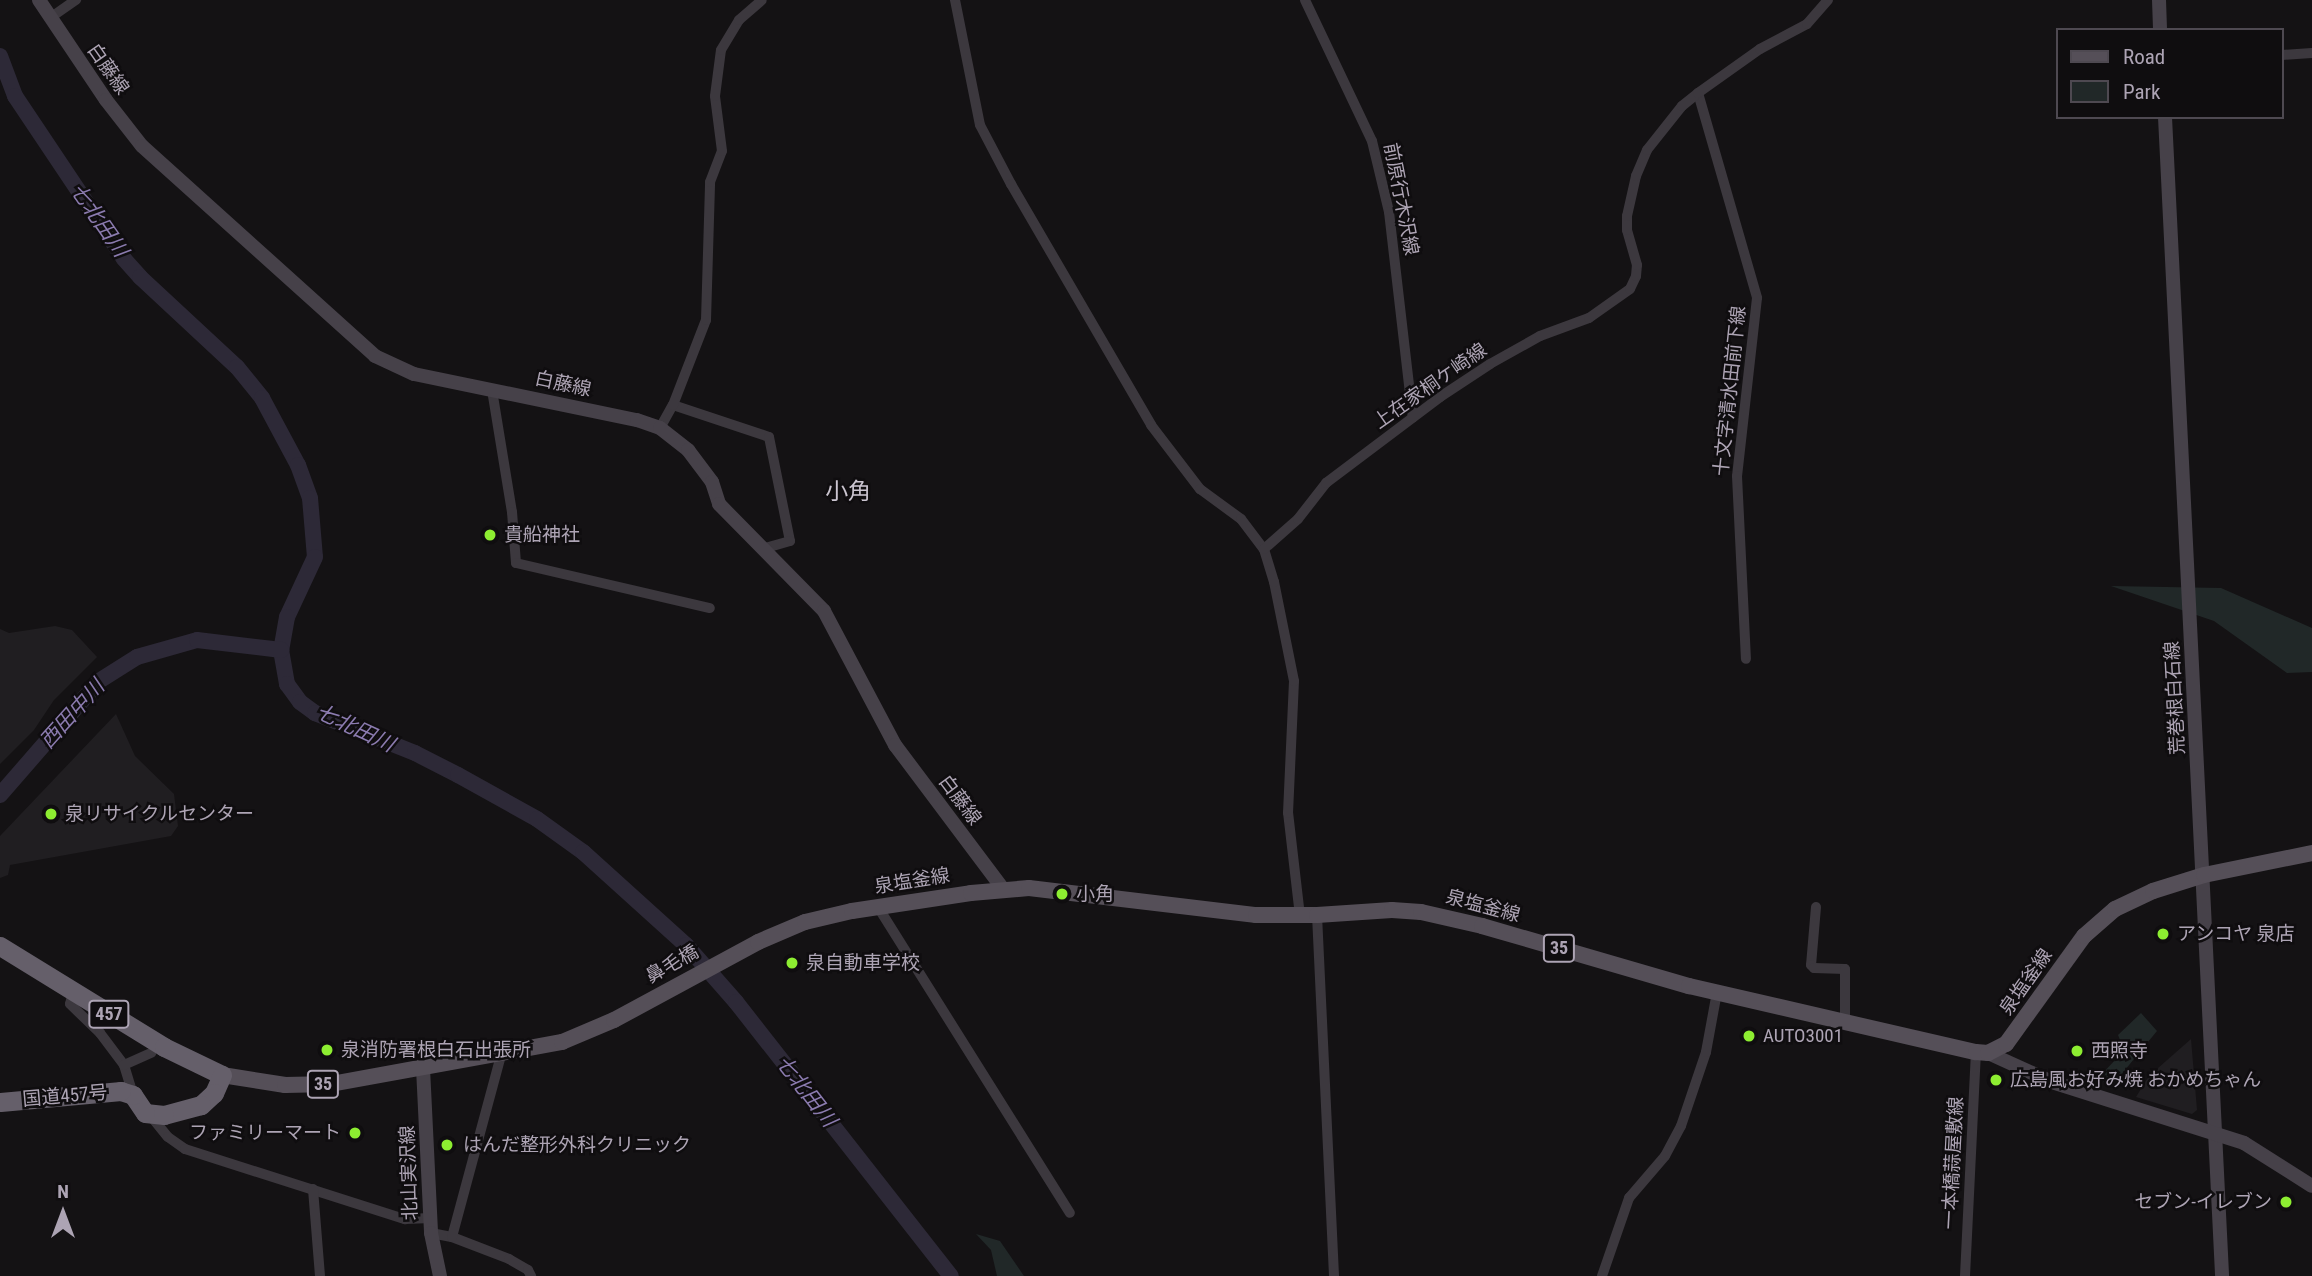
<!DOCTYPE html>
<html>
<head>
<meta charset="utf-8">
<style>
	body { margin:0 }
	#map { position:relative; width:2312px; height:1276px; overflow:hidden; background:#141214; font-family:"Roboto Condensed","Noto Sans JP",sans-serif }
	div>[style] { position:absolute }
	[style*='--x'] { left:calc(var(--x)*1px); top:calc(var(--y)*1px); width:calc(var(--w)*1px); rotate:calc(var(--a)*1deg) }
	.built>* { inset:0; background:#201e21 }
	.green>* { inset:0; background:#212828 }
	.river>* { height:16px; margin:-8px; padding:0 8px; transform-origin:8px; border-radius:8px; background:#2d2937 }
	.street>* { height:10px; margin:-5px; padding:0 5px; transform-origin:5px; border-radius:5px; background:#3c383e }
	.secondary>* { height:14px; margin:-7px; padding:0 7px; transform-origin:7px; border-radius:7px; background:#464149 }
	.primary>* { height:16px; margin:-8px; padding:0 8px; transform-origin:8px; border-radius:8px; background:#554f58 }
	.highway>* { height:19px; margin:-9.5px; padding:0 9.5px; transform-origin:9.5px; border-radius:9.5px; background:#655f6a }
	.dots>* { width:19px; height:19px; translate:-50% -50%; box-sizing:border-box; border:4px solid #0f0d0f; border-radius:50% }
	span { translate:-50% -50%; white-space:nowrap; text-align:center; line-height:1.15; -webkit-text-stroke:5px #0f0d0f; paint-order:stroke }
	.shield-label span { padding:2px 5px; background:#0f0d0f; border:2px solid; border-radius:5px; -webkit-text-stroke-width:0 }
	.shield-label { font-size:18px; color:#ada4b4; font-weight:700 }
	.street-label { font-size:19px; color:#ada4b4 }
	.poi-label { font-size:19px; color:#ada4b4 }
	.left { translate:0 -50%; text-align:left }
	.right { translate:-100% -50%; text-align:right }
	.water-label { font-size:21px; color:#8b7baf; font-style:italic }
	.quarter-label { font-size:23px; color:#cbc5d0 }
	.legend { position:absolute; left:2056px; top:28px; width:228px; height:91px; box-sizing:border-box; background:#0f0d0f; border:2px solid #4e4951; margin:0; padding:9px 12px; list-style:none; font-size:21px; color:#ada4b4 }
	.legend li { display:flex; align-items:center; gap:14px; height:35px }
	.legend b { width:35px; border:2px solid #4e4951 }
	.north { position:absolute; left:28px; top:1178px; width:70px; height:70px; -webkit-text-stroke:5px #0f0d0f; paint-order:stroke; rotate:0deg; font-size:19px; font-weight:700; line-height:28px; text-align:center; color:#ada4b4 }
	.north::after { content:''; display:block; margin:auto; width:24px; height:32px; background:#ada4b4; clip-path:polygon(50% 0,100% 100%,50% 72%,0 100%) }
</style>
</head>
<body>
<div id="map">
	<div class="built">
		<i style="clip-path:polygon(55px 626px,72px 630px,97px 657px,54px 700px,34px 730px,0 764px,0 629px,9px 633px)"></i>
		<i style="clip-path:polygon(116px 714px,135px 756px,174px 794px,178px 826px,171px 836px,10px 865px,8px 875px,0 878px,0 836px)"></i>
		<i style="clip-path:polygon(2191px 1039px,2197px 1110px,2192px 1114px,2136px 1097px,2149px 1076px)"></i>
	</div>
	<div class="green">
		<i style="clip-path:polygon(2111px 586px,2221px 588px,2312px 628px,2312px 672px,2287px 673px,2214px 621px)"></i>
		<i style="clip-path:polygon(2141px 1013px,2157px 1031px,2111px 1087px,2098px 1078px,2118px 1057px,2113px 1049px,2120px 1040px,2118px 1035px)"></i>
		<i style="clip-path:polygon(976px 1234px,1000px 1241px,1024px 1276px,997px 1276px,991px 1250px)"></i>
	</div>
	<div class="river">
		<i style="--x:0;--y:56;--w:43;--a:69.4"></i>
		<i style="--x:15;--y:96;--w:196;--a:56.2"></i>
		<i style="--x:124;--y:259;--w:24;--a:48"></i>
		<i style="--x:140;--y:277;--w:132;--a:42.9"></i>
		<i style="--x:237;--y:367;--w:40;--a:51"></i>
		<i style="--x:262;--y:398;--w:76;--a:61.8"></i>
		<i style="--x:298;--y:465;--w:35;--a:70"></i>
		<i style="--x:310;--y:498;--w:59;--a:85.2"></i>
		<i style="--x:315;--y:557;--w:66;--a:115"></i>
		<i style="--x:287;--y:617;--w:34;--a:100"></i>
		<i style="--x:281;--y:650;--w:35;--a:80"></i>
		<i style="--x:287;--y:684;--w:22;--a:54"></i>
		<i style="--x:300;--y:702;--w:19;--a:36"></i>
		<i style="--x:315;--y:713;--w:108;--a:21.8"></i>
		<i style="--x:415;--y:753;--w:48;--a:27.1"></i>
		<i style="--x:458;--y:775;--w:90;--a:29.1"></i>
		<i style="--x:537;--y:819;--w:57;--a:35.7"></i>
		<i style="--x:583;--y:852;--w:139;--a:42.1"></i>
		<i style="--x:686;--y:945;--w:76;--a:48.7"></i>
		<i style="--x:736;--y:1002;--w:348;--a:51.9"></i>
		<i style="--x:0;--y:795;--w:151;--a:-49"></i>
		<i style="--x:99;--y:681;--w:45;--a:-32.3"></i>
		<i style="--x:137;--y:657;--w:62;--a:-15.8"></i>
		<i style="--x:197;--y:640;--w:85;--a:6.8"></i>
	</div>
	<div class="street">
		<i style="--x:955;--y:0;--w:127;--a:78.7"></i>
		<i style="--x:980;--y:125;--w:67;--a:62.3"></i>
		<i style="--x:1011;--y:184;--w:279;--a:59.8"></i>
		<i style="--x:1151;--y:425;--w:81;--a:52.6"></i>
		<i style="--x:1200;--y:489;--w:51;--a:36.2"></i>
		<i style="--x:1241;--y:519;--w:38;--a:53"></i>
		<i style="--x:1305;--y:0;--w:156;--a:64.6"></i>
		<i style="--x:1372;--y:141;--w:73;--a:76.5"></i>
		<i style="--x:1389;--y:212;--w:207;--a:83.4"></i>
		<i style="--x:50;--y:18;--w:32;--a:-35"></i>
		<i style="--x:2282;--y:55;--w:30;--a:-4"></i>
		<i style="--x:1698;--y:93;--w:213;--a:73.9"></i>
		<i style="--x:1757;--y:298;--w:179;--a:96.4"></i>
		<i style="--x:1737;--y:476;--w:183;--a:87.2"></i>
		<i style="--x:492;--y:390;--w:124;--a:80.7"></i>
		<i style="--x:512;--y:512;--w:51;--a:85.5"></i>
		<i style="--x:516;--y:563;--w:199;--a:13.1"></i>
		<i style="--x:673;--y:405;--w:101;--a:18.4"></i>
		<i style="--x:769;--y:437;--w:106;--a:78.6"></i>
		<i style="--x:790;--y:541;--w:26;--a:164"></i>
		<i style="--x:660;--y:428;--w:26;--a:-61"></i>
		<i style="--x:673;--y:405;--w:91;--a:-68.8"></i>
		<i style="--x:706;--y:320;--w:138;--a:-88.3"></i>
		<i style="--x:710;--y:182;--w:33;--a:-69"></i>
		<i style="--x:722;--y:151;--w:55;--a:-97.3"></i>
		<i style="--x:715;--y:96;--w:46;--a:-82.6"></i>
		<i style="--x:721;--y:50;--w:35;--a:-59"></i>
		<i style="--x:739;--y:20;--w:30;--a:-41"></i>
		<i style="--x:878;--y:907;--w:361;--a:57.9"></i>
		<i style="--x:1816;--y:907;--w:58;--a:94.9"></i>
		<i style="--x:1811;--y:965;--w:4;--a:45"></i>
		<i style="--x:1814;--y:968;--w:31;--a:2"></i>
		<i style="--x:1845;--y:969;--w:53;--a:90"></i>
		<i style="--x:1317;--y:915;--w:361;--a:87.3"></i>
		<i style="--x:1300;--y:916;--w:104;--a:-96.6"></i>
		<i style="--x:1288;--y:813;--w:132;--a:-87.4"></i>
		<i style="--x:1294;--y:681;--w:101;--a:-101.4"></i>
		<i style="--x:1274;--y:582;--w:34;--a:-107"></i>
		<i style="--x:1264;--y:549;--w:45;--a:-41.4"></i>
		<i style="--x:1298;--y:519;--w:46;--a:-52.1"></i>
		<i style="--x:1326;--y:483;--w:143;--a:-37"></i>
		<i style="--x:1440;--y:397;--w:60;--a:-33.4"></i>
		<i style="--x:1490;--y:364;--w:57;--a:-29.2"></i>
		<i style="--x:1540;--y:336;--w:52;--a:-20.2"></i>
		<i style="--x:1589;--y:318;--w:50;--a:-35.3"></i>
		<i style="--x:1630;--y:289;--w:14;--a:-65"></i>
		<i style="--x:1636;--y:276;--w:11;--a:-85"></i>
		<i style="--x:1637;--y:265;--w:36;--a:-106"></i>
		<i style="--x:1627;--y:230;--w:14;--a:-90"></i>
		<i style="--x:1627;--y:216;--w:41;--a:-77.3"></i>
		<i style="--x:1636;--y:176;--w:28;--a:-67"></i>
		<i style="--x:1647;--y:150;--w:56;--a:-51.5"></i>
		<i style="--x:1682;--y:106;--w:21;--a:-39"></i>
		<i style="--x:1698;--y:93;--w:76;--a:-35.4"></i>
		<i style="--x:1760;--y:49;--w:53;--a:-28"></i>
		<i style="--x:1807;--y:24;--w:32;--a:-49"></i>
		<i style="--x:73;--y:992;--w:12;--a:104"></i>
		<i style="--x:70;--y:1004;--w:42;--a:44"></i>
		<i style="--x:100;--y:1033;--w:40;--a:53"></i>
		<i style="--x:124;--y:1065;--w:31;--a:73"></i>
		<i style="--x:124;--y:1065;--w:30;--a:-24"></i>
		<i style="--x:150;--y:1115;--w:28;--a:51"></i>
		<i style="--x:168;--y:1137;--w:21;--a:35"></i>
		<i style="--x:185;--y:1149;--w:231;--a:17.7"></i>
		<i style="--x:405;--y:1219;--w:26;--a:-2"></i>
		<i style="--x:313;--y:1189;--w:87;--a:85.4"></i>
		<i style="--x:431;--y:1233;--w:21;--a:11"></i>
		<i style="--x:452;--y:1237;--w:61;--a:21.1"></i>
		<i style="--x:509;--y:1259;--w:22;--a:30"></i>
		<i style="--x:528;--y:1270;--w:7;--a:63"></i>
		<i style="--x:452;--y:1237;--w:188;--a:-74.9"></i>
		<i style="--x:1602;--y:1276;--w:83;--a:-70.9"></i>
		<i style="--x:1629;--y:1198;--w:55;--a:-49.4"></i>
		<i style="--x:1665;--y:1156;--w:34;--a:-62"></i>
		<i style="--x:1681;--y:1126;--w:78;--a:-71.3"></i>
		<i style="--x:1706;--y:1052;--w:61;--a:-79.6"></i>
		<i style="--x:1965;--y:1276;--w:224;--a:-87.2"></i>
	</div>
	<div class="secondary">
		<i style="--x:39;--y:0;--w:120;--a:56.2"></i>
		<i style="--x:106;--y:100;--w:58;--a:52"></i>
		<i style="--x:142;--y:146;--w:314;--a:42"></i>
		<i style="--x:375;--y:356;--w:43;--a:24.8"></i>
		<i style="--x:414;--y:374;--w:228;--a:11.7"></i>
		<i style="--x:637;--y:420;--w:24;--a:19"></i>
		<i style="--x:660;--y:428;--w:36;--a:38"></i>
		<i style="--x:688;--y:450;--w:40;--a:53"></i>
		<i style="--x:712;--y:482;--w:23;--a:72"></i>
		<i style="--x:719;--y:504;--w:150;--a:45.5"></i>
		<i style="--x:824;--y:611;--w:152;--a:62.1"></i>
		<i style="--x:895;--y:745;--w:180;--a:53.1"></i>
		<i style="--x:2159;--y:0;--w:30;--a:88"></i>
		<i style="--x:2165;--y:117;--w:1160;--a:87.18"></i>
		<i style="--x:1988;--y:1053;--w:70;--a:24.4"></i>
		<i style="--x:2052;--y:1082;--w:201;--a:17.6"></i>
		<i style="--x:2244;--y:1143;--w:80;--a:32.3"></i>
		<i style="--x:423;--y:1068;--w:165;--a:87.2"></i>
		<i style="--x:431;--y:1233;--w:44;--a:78.2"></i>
	</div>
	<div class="primary">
		<i style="--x:222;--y:1075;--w:64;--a:9"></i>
		<i style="--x:285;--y:1085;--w:46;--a:-1.2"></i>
		<i style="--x:331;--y:1084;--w:235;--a:-10.3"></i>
		<i style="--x:562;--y:1042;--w:56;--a:-22.9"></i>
		<i style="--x:614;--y:1020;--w:164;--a:-28.4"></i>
		<i style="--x:758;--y:942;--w:51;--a:-23.1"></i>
		<i style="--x:805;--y:922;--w:48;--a:-13.2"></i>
		<i style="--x:852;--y:911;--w:120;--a:-8.6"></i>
		<i style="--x:971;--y:893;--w:58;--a:-4.9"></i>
		<i style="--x:1029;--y:888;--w:229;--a:6.8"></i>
		<i style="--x:1256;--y:915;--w:61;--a:0"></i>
		<i style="--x:1317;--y:915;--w:75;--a:-3.8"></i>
		<i style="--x:1392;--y:910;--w:29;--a:4"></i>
		<i style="--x:1421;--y:912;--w:63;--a:12.9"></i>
		<i style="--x:1482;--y:926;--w:216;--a:16.2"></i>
		<i style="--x:1689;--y:986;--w:294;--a:13"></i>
		<i style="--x:1976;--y:1052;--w:12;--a:5"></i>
		<i style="--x:1988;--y:1053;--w:20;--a:-27"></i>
		<i style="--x:2006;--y:1044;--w:133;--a:-54.2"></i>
		<i style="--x:2084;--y:936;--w:41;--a:-41.1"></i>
		<i style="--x:2115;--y:909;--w:42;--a:-25.3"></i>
		<i style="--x:2153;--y:891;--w:53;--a:-17.4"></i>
		<i style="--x:2204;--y:875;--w:110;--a:-11.5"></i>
	</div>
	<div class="highway">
		<i style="--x:0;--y:946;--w:193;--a:31.6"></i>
		<i style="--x:164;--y:1047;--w:64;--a:25.8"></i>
		<i style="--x:222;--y:1075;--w:20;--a:114"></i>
		<i style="--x:214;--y:1093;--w:18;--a:137"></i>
		<i style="--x:201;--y:1105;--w:38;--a:165"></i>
		<i style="--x:164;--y:1115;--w:19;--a:-174"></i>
		<i style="--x:145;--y:1113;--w:22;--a:-124"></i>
		<i style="--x:133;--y:1095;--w:13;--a:-162"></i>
		<i style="--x:121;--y:1091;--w:121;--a:174.8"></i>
	</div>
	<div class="dots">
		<i style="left:490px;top:535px;background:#8ded31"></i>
		<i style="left:51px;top:814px;background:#8ded31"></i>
		<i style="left:1062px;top:894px;background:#8ded31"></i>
		<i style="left:2163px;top:934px;background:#8ded31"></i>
		<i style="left:792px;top:963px;background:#8ded31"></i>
		<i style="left:1749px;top:1036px;background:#8ded31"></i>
		<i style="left:327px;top:1050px;background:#8ded31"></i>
		<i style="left:2077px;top:1051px;background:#8ded31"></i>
		<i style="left:1996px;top:1080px;background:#8ded31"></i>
		<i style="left:355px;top:1133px;background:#8ded31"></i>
		<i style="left:447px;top:1145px;background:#8ded31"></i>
		<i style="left:2286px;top:1202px;background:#8ded31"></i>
	</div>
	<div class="shield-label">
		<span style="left:1559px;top:948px">35</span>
		<span style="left:109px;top:1014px">457</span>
		<span style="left:323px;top:1084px">35</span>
	</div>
	<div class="street-label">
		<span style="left:108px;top:69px;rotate:55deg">白藤線</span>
		<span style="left:1401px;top:199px;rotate:79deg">前原行木沢線</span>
		<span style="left:563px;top:384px;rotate:12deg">白藤線</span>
		<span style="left:1430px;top:386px;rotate:-35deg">上在家桐ケ崎線</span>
		<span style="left:1730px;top:391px;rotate:-84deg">十文字清水田前下線</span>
		<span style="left:2175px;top:698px;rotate:-93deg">荒巻根白石線</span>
		<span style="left:960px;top:800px;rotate:53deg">白藤線</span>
		<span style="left:912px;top:881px;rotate:-9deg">泉塩釜線</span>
		<span style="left:1483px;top:906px;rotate:15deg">泉塩釜線</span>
		<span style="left:672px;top:964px;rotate:-29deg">鼻毛橋</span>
		<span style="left:2026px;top:982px;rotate:-55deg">泉塩釜線</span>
		<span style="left:65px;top:1096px;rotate:-5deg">国道457号</span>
		<span style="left:1953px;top:1163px;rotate:-87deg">一本橋蒜屋敷線</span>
		<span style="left:409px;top:1173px;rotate:-92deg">北山実沢線</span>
	</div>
	<div class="poi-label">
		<span class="left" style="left:504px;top:535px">貴船神社</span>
		<span class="left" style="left:65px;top:814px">泉リサイクルセンター</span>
		<span class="left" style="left:1076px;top:894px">小角</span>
		<span class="left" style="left:2177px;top:934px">アンコヤ 泉店</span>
		<span class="left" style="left:806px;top:963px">泉自動車学校</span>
		<span class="left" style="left:1763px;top:1036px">AUTO3001</span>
		<span class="left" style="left:341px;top:1050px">泉消防署根白石出張所</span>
		<span class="left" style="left:2091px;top:1051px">西照寺</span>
		<span class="left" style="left:2010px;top:1080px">広島風お好み焼 おかめちゃん</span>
		<span class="right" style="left:341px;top:1133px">ファミリーマート</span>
		<span class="left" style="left:463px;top:1145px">はんだ整形外科クリニック</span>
		<span class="right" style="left:2272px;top:1202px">セブン-イレブン</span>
	</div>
	<div class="water-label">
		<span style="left:99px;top:220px;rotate:55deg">七北田川</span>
		<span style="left:72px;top:714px;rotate:-48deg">西田中川</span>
		<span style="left:355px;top:728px;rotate:25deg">七北田川</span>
		<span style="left:806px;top:1091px;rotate:52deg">七北田川</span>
	</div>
	<div class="quarter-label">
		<span style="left:848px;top:492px">小角</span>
	</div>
	<ul class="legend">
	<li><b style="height:9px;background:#554f58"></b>Road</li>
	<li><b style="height:19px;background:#212828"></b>Park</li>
	</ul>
	<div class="north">N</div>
</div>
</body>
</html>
